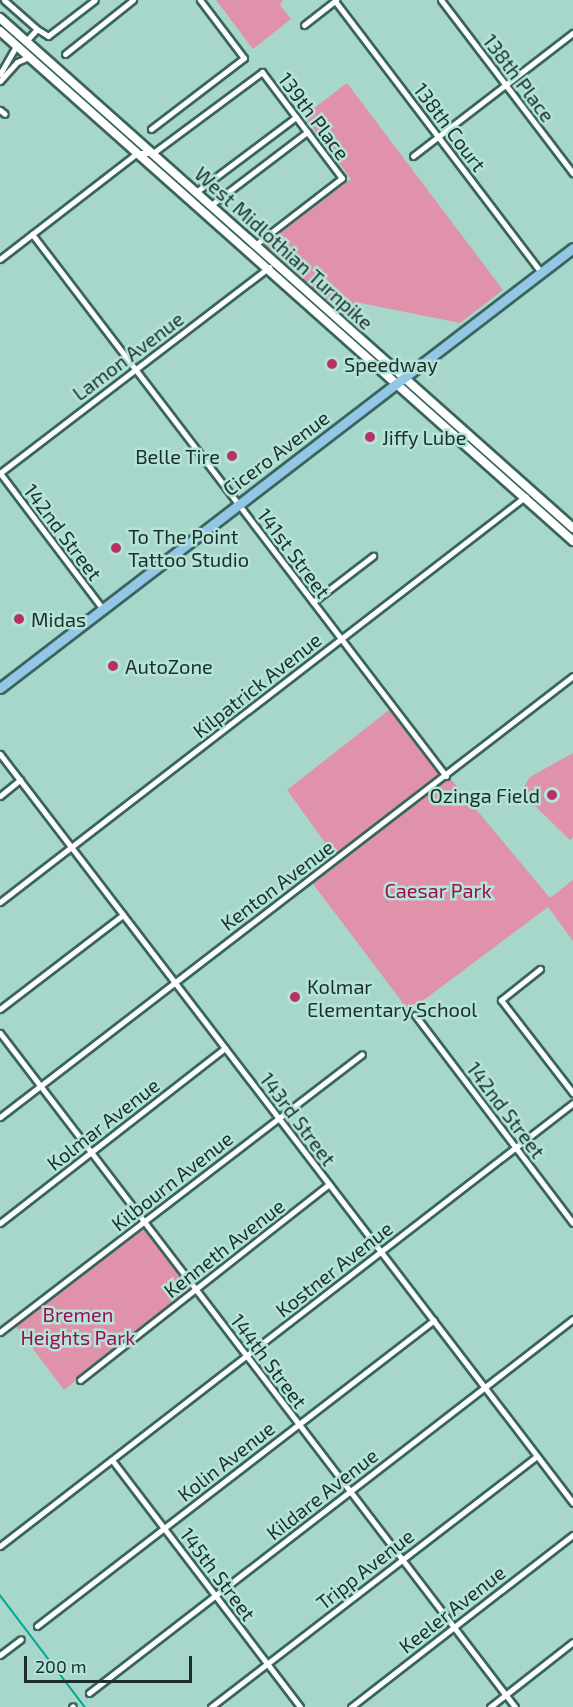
<!DOCTYPE html>
<html>
<head>
<meta charset="utf-8">
<style>
	body { margin:0 }
	#map { position:relative; width:573px; height:1707px; overflow:hidden; background:#a7d6cb; font-family:"Exo 2",sans-serif }
	div>[style] { position:absolute }
	[style*='--x'] { left:calc(var(--x)*1px); top:calc(var(--y)*1px); width:calc(var(--w)*1px); rotate:calc(var(--a)*1deg) }
	.green>* { inset:0; background:#e192ab }
	.stream>* { height:1.5px; margin:-0.75px; padding:0 0.75px; transform-origin:0.75px; border-radius:0.75px; background:#03a993 }
	.roads { filter:drop-shadow(2px 0 #39655c) drop-shadow(-2px 0 #39655c) drop-shadow(0 2px #39655c) drop-shadow(0 -2px #39655c) }
	.minor>* { height:5px; margin:-2.5px; padding:0 2.5px; transform-origin:2.5px; border-radius:2.5px; background:#fff }
	.secondary>* { height:8px; margin:-4px; padding:0 4px; transform-origin:4px; border-radius:4px; background:#fff }
	.primary>* { height:9px; margin:-4.5px; padding:0 4.5px; transform-origin:4.5px; border-radius:4.5px; background:#94c6e5 }
	.dots>* { width:16px; height:16px; translate:-50% -50%; box-sizing:border-box; border:3px solid #b4e3d8; border-radius:50% }
	span { translate:-50% -50%; white-space:nowrap; text-align:center; line-height:1.15; -webkit-text-stroke:5px #b4e3d8; paint-order:stroke }
	.street-label { font-size:20px; color:#1b2e2a }
	.poi-label { font-size:20px; color:#1b2e2a }
	.left { translate:0 -50%; text-align:left }
	.right { translate:-100% -50%; text-align:right }
	.park-label { font-size:20px; color:#9e0d55 }
	.scale { position:absolute; left:24px; top:1656px; width:168px; height:27px; box-sizing:border-box; border:3px solid #1b2e2a; border-top:0; padding-left:8px; font-size:18px; line-height:21px; white-space:nowrap; color:#1b2e2a; -webkit-text-stroke:4px #b4e3d8; paint-order:stroke }
</style>
</head>
<body>
<div id="map">
	<div class="green">
		<i style="clip-path:polygon(216px 0,283px 0,280px 5px,291px 19px,253px 49px)"></i>
		<i style="clip-path:polygon(347px 83px,503px 290px,460px 323px,355px 302px,342px 317px,263px 246px,351px 179px,304px 116px)"></i>
		<i style="clip-path:polygon(389px 710px,440px 774px,334px 855px,287px 790px)"></i>
		<i style="clip-path:polygon(573px 753px,573px 837px,570px 840px,535px 806px,531px 793px,522px 790px,530px 777px)"></i>
		<i style="clip-path:polygon(449px 777px,550px 898px,573px 880px,573px 941px,548px 907px,409px 1011px,313px 884px)"></i>
		<i style="clip-path:polygon(144px 1224px,191px 1287px,64px 1390px,15px 1325px)"></i>
	</div>
	<div class="stream">
		<i style="--x:0;--y:1595;--w:141;--a:52.8"></i>
	</div>
	<div class="roads">
		<div class="minor">
			<i style="--x:4;--y:0;--w:44;--a:41.3"></i>
			<i style="--x:441;--y:0;--w:218;--a:52.7"></i>
			<i style="--x:335;--y:1;--w:340;--a:52.8"></i>
			<i style="--x:304;--y:25;--w:41;--a:-38"></i>
			<i style="--x:26;--y:41;--w:16;--a:-47"></i>
			<i style="--x:37;--y:29;--w:13;--a:32"></i>
			<i style="--x:48;--y:36;--w:59;--a:-37.5"></i>
			<i style="--x:65;--y:54;--w:87;--a:-38.5"></i>
			<i style="--x:0;--y:74;--w:32;--a:-60"></i>
			<i style="--x:0;--y:81;--w:25;--a:-48"></i>
			<i style="--x:17;--y:62;--w:13;--a:-23"></i>
			<i style="--x:0;--y:110;--w:6;--a:39"></i>
			<i style="--x:151;--y:129;--w:117;--a:-37.4"></i>
			<i style="--x:244;--y:58;--w:73;--a:-127.2"></i>
			<i style="--x:413;--y:156;--w:202;--a:-37.6"></i>
			<i style="--x:196;--y:192;--w:125;--a:-36.9"></i>
			<i style="--x:211;--y:205;--w:121;--a:-37.2"></i>
			<i style="--x:32;--y:234;--w:682;--a:52.63"></i>
			<i style="--x:0;--y:259;--w:173;--a:-37.7"></i>
			<i style="--x:137;--y:153;--w:16;--a:0"></i>
			<i style="--x:153;--y:153;--w:136;--a:-36.6"></i>
			<i style="--x:262;--y:72;--w:133;--a:53"></i>
			<i style="--x:342;--y:178;--w:110;--a:142.4"></i>
			<i style="--x:0;--y:473;--w:339;--a:-37.4"></i>
			<i style="--x:0;--y:473;--w:171;--a:52.9"></i>
			<i style="--x:313;--y:602;--w:76;--a:-37.5"></i>
			<i style="--x:0;--y:754;--w:943;--a:52.58"></i>
			<i style="--x:0;--y:796;--w:26;--a:-39"></i>
			<i style="--x:0;--y:902;--w:664;--a:-37.66"></i>
			<i style="--x:540;--y:969;--w:50;--a:141.5"></i>
			<i style="--x:501;--y:1000;--w:118;--a:52.3"></i>
			<i style="--x:0;--y:1009;--w:155;--a:-37.4"></i>
			<i style="--x:415;--y:1015;--w:261;--a:52.8"></i>
			<i style="--x:0;--y:1033;--w:848;--a:52.62"></i>
			<i style="--x:0;--y:1117;--w:723;--a:-37.58"></i>
			<i style="--x:0;--y:1223;--w:285;--a:-37.9"></i>
			<i style="--x:0;--y:1332;--w:456;--a:-37.5"></i>
			<i style="--x:80;--y:1380;--w:317;--a:-38.2"></i>
			<i style="--x:112;--y:1460;--w:310;--a:52.7"></i>
			<i style="--x:0;--y:1546;--w:724;--a:-37.71"></i>
			<i style="--x:37;--y:1626;--w:501;--a:-37.62"></i>
			<i style="--x:0;--y:1655;--w:26;--a:-37"></i>
			<i style="--x:89;--y:1693;--w:612;--a:-37.69"></i>
			<i style="--x:72;--y:1707;--w:1;--a:-45"></i>
			<i style="--x:211;--y:1707;--w:411;--a:-37.6"></i>
			<i style="--x:351;--y:1707;--w:281;--a:-37.8"></i>
			<i style="--x:490;--y:1707;--w:105;--a:-38.1"></i>
		</div>
		<div class="secondary">
			<i style="--x:0;--y:18;--w:767;--a:41.67"></i>
			<i style="--x:0;--y:31;--w:767;--a:41.67"></i>
		</div>
		<div class="primary">
			<i style="--x:0;--y:688;--w:722;--a:-37.52"></i>
		</div>
	</div>
	<div class="dots">
		<i style="left:332px;top:364px;background:#b92f6b"></i>
		<i style="left:370px;top:437px;background:#b92f6b"></i>
		<i style="left:232px;top:456px;background:#b92f6b"></i>
		<i style="left:116px;top:548px;background:#b92f6b"></i>
		<i style="left:19px;top:619px;background:#b92f6b"></i>
		<i style="left:113px;top:666px;background:#b92f6b"></i>
		<i style="left:552px;top:795px;background:#b92f6b"></i>
		<i style="left:295px;top:997px;background:#b92f6b"></i>
	</div>
	<div class="street-label">
		<span style="left:519px;top:78px;rotate:53deg">138th Place</span>
		<span style="left:314px;top:116px;rotate:53deg">139th Place</span>
		<span style="left:450px;top:127px;rotate:53deg">138th Court</span>
		<span style="left:284px;top:248px;rotate:42deg">West Midlothian Turnpike</span>
		<span style="left:128px;top:356px;rotate:-37deg">Lamon Avenue</span>
		<span style="left:276px;top:453px;rotate:-37deg">Cicero Avenue</span>
		<span style="left:63px;top:532px;rotate:53deg">142nd Street</span>
		<span style="left:294px;top:553px;rotate:53deg">141st Street</span>
		<span style="left:257px;top:685px;rotate:-38deg">Kilpatrick Avenue</span>
		<span style="left:277px;top:885px;rotate:-37deg">Kenton Avenue</span>
		<span style="left:506px;top:1110px;rotate:53deg">142nd Street</span>
		<span style="left:298px;top:1119px;rotate:53deg">143rd Street</span>
		<span style="left:103px;top:1124px;rotate:-38deg">Kolmar Avenue</span>
		<span style="left:172px;top:1181px;rotate:-38deg">Kilbourn Avenue</span>
		<span style="left:224px;top:1248px;rotate:-38deg">Kenneth Avenue</span>
		<span style="left:334px;top:1269px;rotate:-38deg">Kostner Avenue</span>
		<span style="left:269px;top:1361px;rotate:53deg">144th Street</span>
		<span style="left:226px;top:1461px;rotate:-38deg">Kolin Avenue</span>
		<span style="left:322px;top:1494px;rotate:-38deg">Kildare Avenue</span>
		<span style="left:365px;top:1569px;rotate:-38deg">Tripp Avenue</span>
		<span style="left:218px;top:1574px;rotate:53deg">145th Street</span>
		<span style="left:452px;top:1609px;rotate:-38deg">Keeler Avenue</span>
	</div>
	<div class="poi-label">
		<span class="left" style="left:344px;top:364px">Speedway</span>
		<span class="left" style="left:382px;top:437px">Jiffy Lube</span>
		<span class="right" style="left:220px;top:456px">Belle Tire</span>
		<span class="left" style="left:128px;top:548px">To The Point<br>Tattoo Studio</span>
		<span class="left" style="left:31px;top:619px">Midas</span>
		<span class="left" style="left:125px;top:666px">AutoZone</span>
		<span class="right" style="left:540px;top:795px">Ozinga Field</span>
		<span class="left" style="left:307px;top:998px">Kolmar<br>Elementary School</span>
	</div>
	<div class="park-label">
		<span style="left:438px;top:890px">Caesar Park</span>
		<span style="left:78px;top:1326px">Bremen<br>Heights Park</span>
	</div>
	<div class="scale">200 m</div>
</div>
</body>
</html>
